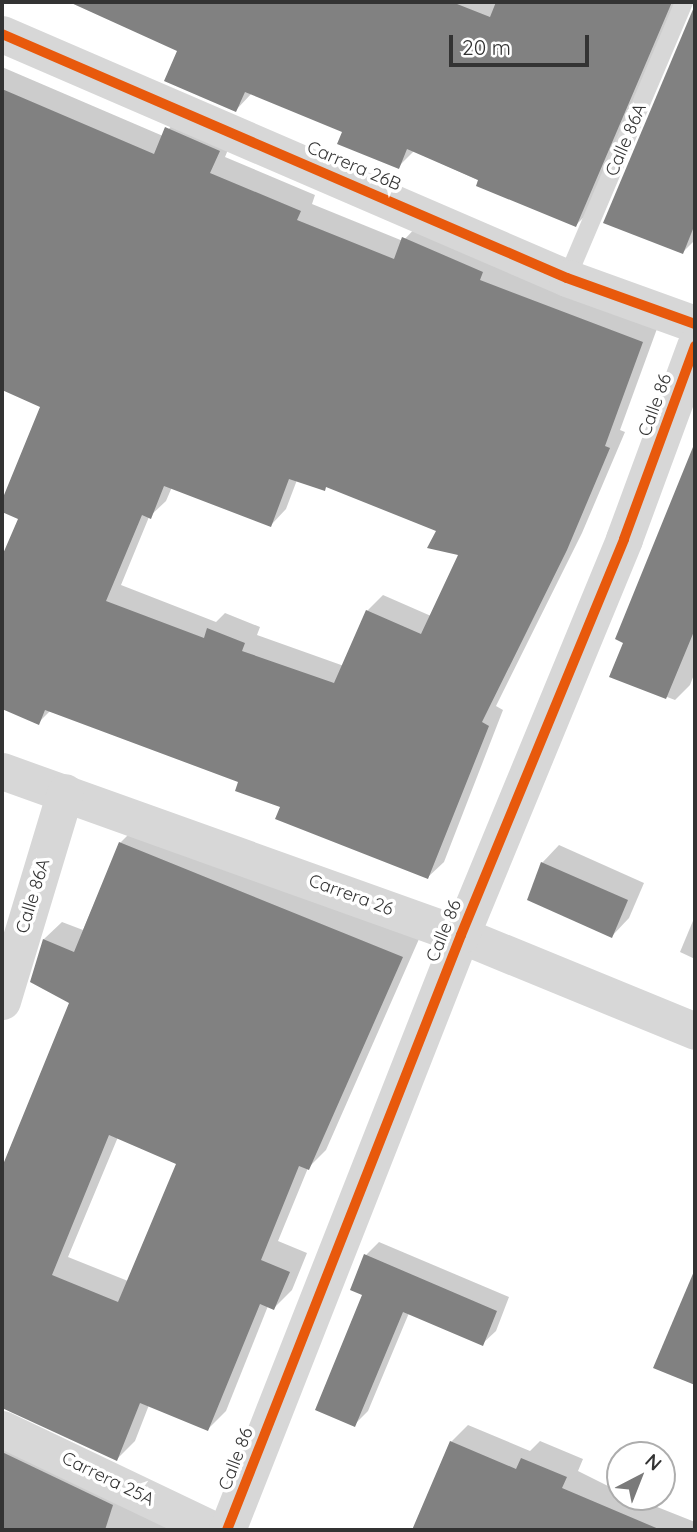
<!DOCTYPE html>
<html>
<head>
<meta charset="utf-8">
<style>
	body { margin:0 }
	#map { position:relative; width:697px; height:1532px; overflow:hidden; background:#fff; font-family:Quicksand,sans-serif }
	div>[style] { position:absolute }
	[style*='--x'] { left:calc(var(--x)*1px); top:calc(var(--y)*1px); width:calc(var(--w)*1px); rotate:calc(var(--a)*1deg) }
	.shadow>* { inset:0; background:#0003 }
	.building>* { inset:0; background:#818181 }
	.lane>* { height:18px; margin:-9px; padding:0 9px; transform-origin:9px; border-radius:9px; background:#d7d7d7 }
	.street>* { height:37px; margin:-18.5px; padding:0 18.5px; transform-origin:18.5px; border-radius:18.5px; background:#d7d7d7 }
	.cycleway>* { height:10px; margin:-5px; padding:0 5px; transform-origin:5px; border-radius:5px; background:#e8590c }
	span { translate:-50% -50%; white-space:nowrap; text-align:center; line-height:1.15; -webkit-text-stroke:7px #fff; paint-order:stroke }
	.street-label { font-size:18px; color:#333 }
	.frame { position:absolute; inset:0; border:4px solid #333; pointer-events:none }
	.north { position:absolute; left:606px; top:1441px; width:70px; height:70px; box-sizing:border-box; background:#fff; border:2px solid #adadad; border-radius:50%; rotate:42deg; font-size:19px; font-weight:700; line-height:28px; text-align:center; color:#333 }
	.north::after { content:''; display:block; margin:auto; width:24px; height:32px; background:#7a7a7a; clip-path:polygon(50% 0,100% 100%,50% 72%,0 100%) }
	.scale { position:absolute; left:449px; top:35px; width:140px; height:32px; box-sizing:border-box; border:4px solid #333; border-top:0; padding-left:9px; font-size:21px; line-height:24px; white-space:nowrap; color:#333; -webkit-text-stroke:5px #fff; paint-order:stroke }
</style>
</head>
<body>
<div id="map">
	<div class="shadow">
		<i style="clip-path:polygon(73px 2px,679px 2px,592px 209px,576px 225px,414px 151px,398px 167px,345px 131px,252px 93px,236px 110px,179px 50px)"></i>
		<i style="clip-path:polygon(695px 9px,695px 240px,683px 252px,605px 222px)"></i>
		<i style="clip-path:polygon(evenodd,2px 67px,163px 136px,182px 113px,234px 135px,225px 157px,315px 195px,312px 204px,403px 241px,420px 223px,658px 326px,620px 430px,625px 432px,582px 533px,496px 706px,503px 710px,444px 862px,428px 877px,240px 780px,50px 711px,38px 723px,2px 707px,2px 560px,20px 518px,2px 510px,2px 505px,43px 406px,2px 388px,2px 67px,297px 480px,328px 486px,438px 530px,460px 554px,431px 616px,383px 595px,367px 611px,344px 666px,257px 635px,260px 627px,225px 613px,216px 622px,121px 585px,149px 517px,166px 501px,172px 487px,271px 525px,286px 509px,297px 480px)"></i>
		<i style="clip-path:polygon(695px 447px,695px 672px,690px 685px,675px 700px,612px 676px,625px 642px,617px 639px)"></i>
		<i style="clip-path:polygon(evenodd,138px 825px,419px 939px,326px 1150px,308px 1168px,278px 1241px,307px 1253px,292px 1290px,274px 1308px,268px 1306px,226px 1411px,208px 1429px,149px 1405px,135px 1441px,117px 1459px,11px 1408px,2px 1409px,2px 1173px,71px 1002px,32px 981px,44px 939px,62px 922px,83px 930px,120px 843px,138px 825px,118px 1137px,178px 1163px,128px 1281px,68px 1257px,118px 1137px)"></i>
		<i style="clip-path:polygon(559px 845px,644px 883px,629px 918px,612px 936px,542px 863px)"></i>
		<i style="clip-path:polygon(695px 916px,695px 959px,680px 952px)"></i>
		<i style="clip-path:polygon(379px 1242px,509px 1297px,496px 1331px,482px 1344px,409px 1313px,368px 1411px,354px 1425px,366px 1255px)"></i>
		<i style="clip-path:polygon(2px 1417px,187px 1530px,35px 1530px,2px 1520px)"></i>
		<i style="clip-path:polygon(468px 1425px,530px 1451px,540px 1441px,583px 1459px,578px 1471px,620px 1492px,620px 1497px,632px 1497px,695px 1522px,695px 1530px,414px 1530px,451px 1442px)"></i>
	</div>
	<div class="building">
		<i style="clip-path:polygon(69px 2px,452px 2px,490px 17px,496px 2px,672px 2px,576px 227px,476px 186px,478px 180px,407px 149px,399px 169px,337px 144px,342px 132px,245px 92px,236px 112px,164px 81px,177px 51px)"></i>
		<i style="clip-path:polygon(694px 7px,695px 224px,683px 254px,603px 223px)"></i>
		<i style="clip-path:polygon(evenodd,2px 89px,154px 154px,165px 127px,220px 151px,210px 173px,301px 211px,297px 220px,394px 259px,402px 237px,483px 272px,480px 280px,643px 342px,605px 446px,610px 448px,567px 550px,482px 722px,489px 726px,428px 879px,275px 819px,280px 807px,235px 791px,238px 782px,45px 710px,39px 725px,2px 709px,2px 556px,18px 519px,2px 512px,2px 500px,40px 407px,2px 390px,2px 89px,289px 479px,325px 491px,326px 487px,436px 531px,427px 548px,458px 555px,421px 634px,366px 610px,334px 683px,242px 651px,245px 643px,207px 628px,204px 638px,106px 601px,142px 515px,151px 519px,164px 486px,271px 527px,289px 479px)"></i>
		<i style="clip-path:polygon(693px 447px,695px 629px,666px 699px,609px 677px,623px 643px,615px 639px)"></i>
		<i style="clip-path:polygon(evenodd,119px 842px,403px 957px,309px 1170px,299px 1166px,261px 1260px,290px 1272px,274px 1310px,260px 1304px,208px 1431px,140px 1403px,117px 1461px,2px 1408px,2px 1167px,69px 1003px,30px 982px,43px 939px,74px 952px,119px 842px,109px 1135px,176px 1164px,118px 1302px,52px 1275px,109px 1135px)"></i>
		<i style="clip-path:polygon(541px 862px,628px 900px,612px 938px,527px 900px)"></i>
		<i style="clip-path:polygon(364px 1254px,497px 1311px,483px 1346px,403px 1312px,355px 1427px,315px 1410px,362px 1295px,350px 1290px)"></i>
		<i style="clip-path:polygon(695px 1269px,695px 1385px,653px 1368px)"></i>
		<i style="clip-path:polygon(450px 1441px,516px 1469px,521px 1458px,567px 1477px,562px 1488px,661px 1530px,412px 1530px)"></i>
		<i style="clip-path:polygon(2px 1452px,113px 1505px,105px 1530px,2px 1530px)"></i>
	</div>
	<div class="lane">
		<i style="--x:567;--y:278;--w:300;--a:-67"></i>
	</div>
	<div class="street">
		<i style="--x:2;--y:34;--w:615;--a:23.36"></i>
		<i style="--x:567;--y:278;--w:136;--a:19.8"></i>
		<i style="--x:2;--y:771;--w:487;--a:19.7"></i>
		<i style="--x:461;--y:935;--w:253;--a:22.3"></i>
		<i style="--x:2;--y:1001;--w:218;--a:-73.2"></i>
		<i style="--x:2;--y:1429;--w:235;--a:25.5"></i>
		<i style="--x:227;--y:1530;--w:639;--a:-68.53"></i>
		<i style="--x:461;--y:935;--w:428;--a:-67.6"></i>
		<i style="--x:624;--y:539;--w:206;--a:-69.8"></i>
	</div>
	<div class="cycleway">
		<i style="--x:2;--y:34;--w:615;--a:23.36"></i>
		<i style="--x:567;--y:278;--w:136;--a:19.8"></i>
		<i style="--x:227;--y:1530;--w:639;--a:-68.53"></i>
		<i style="--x:461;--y:935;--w:428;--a:-67.6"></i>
		<i style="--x:624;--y:539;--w:206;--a:-69.8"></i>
	</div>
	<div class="street-label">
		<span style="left:626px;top:140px;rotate:-67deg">Calle 86A</span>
		<span style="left:354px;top:166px;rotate:23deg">Carrera 26B</span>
		<span style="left:655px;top:405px;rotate:-70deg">Calle 86</span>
		<span style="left:351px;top:895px;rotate:20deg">Carrera 26</span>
		<span style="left:33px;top:896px;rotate:-73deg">Calle 86A</span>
		<span style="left:444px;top:931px;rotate:-68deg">Calle 86</span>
		<span style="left:236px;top:1459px;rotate:-69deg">Calle 86</span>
		<span style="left:108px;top:1479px;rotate:26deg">Carrera 25A</span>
	</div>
	<div class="frame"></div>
	<div class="north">N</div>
	<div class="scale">20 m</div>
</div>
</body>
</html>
